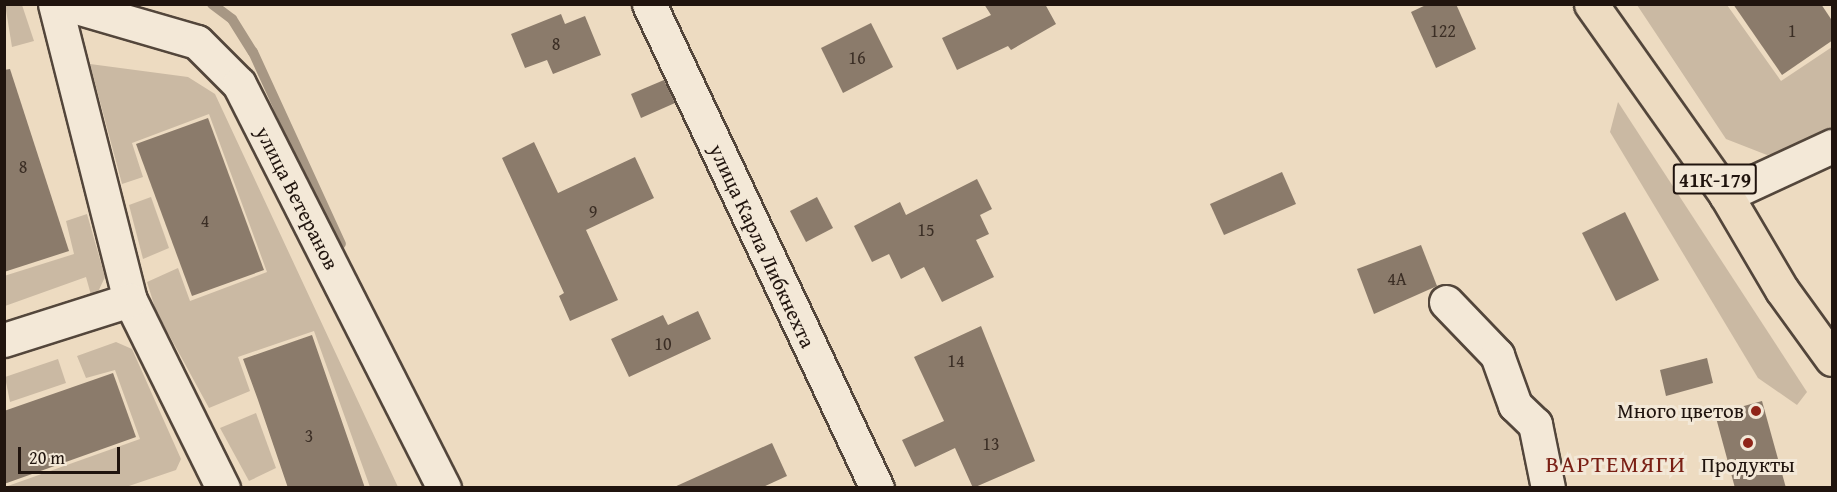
<!DOCTYPE html>
<html>
<head>
<meta charset="utf-8">
<style>
	body { margin:0 }
	#map { position:relative; width:1837px; height:492px; overflow:hidden; background:#eddbc1; font-family:"Gentium Book Plus",serif }
	div>[style] { position:absolute }
	[style*='--x'] { left:calc(var(--x)*1px); top:calc(var(--y)*1px); width:calc(var(--w)*1px); rotate:calc(var(--a)*1deg) }
	.green>* { inset:0; background:#cab9a3 }
	.stream>* { height:10px; margin:-5px; padding:0 5px; transform-origin:5px; border-radius:5px; background:#a79784 }
	.building>* { inset:0; background:#8b7b6b }
	.roads { filter:drop-shadow(2px 0 #53463b) drop-shadow(-2px 0 #53463b) drop-shadow(0 2px #53463b) drop-shadow(0 -2px #53463b) }
	.minor>* { height:33px; margin:-16.5px; padding:0 16.5px; transform-origin:16.5px; border-radius:16.5px; background:#f3e8d7 }
	.major>* { height:33px; margin:-16.5px; padding:0 16.5px; transform-origin:16.5px; border-radius:16.5px; background:#eddbc1 }
	.dots>* { width:16px; height:16px; translate:-50% -50%; box-sizing:border-box; border:3px solid #f3e8d7; border-radius:50% }
	span { translate:-50% -50%; white-space:nowrap; text-align:center; line-height:1.15; -webkit-text-stroke:6px #f3e8d7; paint-order:stroke }
	.number-label { font-size:18px; color:#3b2e25 }
	.number-label span { -webkit-text-stroke-width:0 }
	.shield-label span { padding:2px 4px; background:#f3e8d7; border:2px solid; border-radius:4px; -webkit-text-stroke-width:0 }
	.shield-label { font-size:20px; color:#20140e; font-weight:700 }
	.street-label { font-size:21px; color:#20140e }
	.poi-label { font-size:21px; color:#20140e }
	.right { translate:-100% -50%; text-align:right }
	.quarter-label { font-size:24px; color:#7a1f14; letter-spacing:1.5px }
	.frame { position:absolute; inset:0; border:6px solid #20140e; pointer-events:none }
	.scale { position:absolute; left:18px; top:447px; width:102px; height:27px; box-sizing:border-box; border:3px solid #20140e; border-top:0; padding-left:8px; font-size:18px; line-height:21px; white-space:nowrap; color:#20140e; -webkit-text-stroke:4px #f3e8d7; paint-order:stroke }
</style>
</head>
<body>
<div id="map">
	<div class="green">
		<i style="clip-path:polygon(5px 4px,22px 5px,34px 41px,12px 47px)"></i>
		<i style="clip-path:polygon(1637px 5px,1727px 5px,1781px 81px,1832px 47px,1832px 128px,1798px 147px,1767px 155px,1726px 139px)"></i>
		<i style="clip-path:polygon(90px 64px,188px 77px,215px 94px,398px 487px,370px 487px,314px 331px,238px 357px,250px 391px,209px 408px,156px 311px,147px 282px,178px 268px,190px 301px,267px 272px,209px 114px,132px 143px,143px 177px,122px 184px)"></i>
		<i style="clip-path:polygon(1618px 102px,1807px 392px,1797px 405px,1758px 378px,1610px 132px)"></i>
		<i style="clip-path:polygon(151px 197px,169px 248px,143px 259px,129px 205px)"></i>
		<i style="clip-path:polygon(87px 214px,105px 277px,97px 294px,91px 295px,86px 277px,5px 306px,4px 276px,74px 254px,66px 221px)"></i>
		<i style="clip-path:polygon(116px 342px,132px 349px,181px 459px,176px 470px,126px 487px,5px 487px,140px 439px,115px 370px,86px 378px,77px 356px)"></i>
		<i style="clip-path:polygon(58px 359px,66px 383px,10px 402px,5px 377px)"></i>
		<i style="clip-path:polygon(256px 413px,276px 468px,249px 481px,220px 428px)"></i>
	</div>
	<div class="stream">
		<i style="--x:212;--y:4;--w:25;--a:37"></i>
		<i style="--x:232;--y:19;--w:39;--a:58"></i>
		<i style="--x:253;--y:52;--w:211;--a:65.4"></i>
	</div>
	<div class="building">
		<i style="clip-path:polygon(984px 4px,1045px 4px,1056px 24px,1011px 50px,1008px 46px,957px 70px,942px 38px,991px 15px)"></i>
		<i style="clip-path:polygon(1428px 4px,1456px 4px,1476px 49px,1436px 68px,1411px 12px)"></i>
		<i style="clip-path:polygon(1733px 4px,1821px 4px,1833px 22px,1833px 40px,1782px 75px)"></i>
		<i style="clip-path:polygon(561px 14px,565px 24px,585px 16px,601px 55px,553px 74px,547px 60px,525px 68px,511px 34px)"></i>
		<i style="clip-path:polygon(871px 23px,893px 67px,843px 93px,821px 48px)"></i>
		<i style="clip-path:polygon(10px 69px,69px 251px,4px 272px,4px 70px)"></i>
		<i style="clip-path:polygon(664px 80px,675px 103px,641px 118px,631px 94px)"></i>
		<i style="clip-path:polygon(208px 118px,264px 270px,192px 296px,136px 144px)"></i>
		<i style="clip-path:polygon(534px 142px,558px 193px,635px 157px,654px 198px,586px 230px,618px 300px,570px 321px,559px 296px,564px 293px,502px 158px)"></i>
		<i style="clip-path:polygon(1282px 172px,1296px 204px,1224px 235px,1210px 204px)"></i>
		<i style="clip-path:polygon(977px 179px,992px 209px,980px 215px,989px 234px,976px 240px,994px 277px,942px 302px,924px 267px,901px 279px,889px 254px,872px 262px,854px 226px,900px 202px,906px 215px)"></i>
		<i style="clip-path:polygon(817px 197px,833px 228px,806px 242px,790px 211px)"></i>
		<i style="clip-path:polygon(1625px 212px,1659px 280px,1616px 301px,1582px 233px)"></i>
		<i style="clip-path:polygon(1421px 245px,1437px 286px,1374px 314px,1357px 269px)"></i>
		<i style="clip-path:polygon(698px 311px,711px 339px,629px 377px,611px 339px,663px 315px,668px 325px)"></i>
		<i style="clip-path:polygon(981px 326px,1035px 461px,973px 488px,955px 448px,915px 467px,902px 440px,944px 421px,914px 357px)"></i>
		<i style="clip-path:polygon(312px 335px,365px 488px,288px 488px,258px 400px,243px 359px)"></i>
		<i style="clip-path:polygon(1707px 358px,1713px 383px,1666px 396px,1660px 370px)"></i>
		<i style="clip-path:polygon(113px 373px,136px 437px,4px 484px,4px 411px)"></i>
		<i style="clip-path:polygon(1762px 401px,1786px 488px,1735px 488px,1715px 414px)"></i>
		<i style="clip-path:polygon(772px 443px,787px 476px,761px 488px,672px 488px)"></i>
	</div>
	<div class="roads">
		<div class="minor">
			<i style="--x:55;--y:4;--w:305;--a:75.8"></i>
			<i style="--x:130;--y:300;--w:210;--a:63.7"></i>
			<i style="--x:66;--y:4;--w:136;--a:16.2"></i>
			<i style="--x:197;--y:42;--w:59;--a:45"></i>
			<i style="--x:239;--y:84;--w:453;--a:63.1"></i>
			<i style="--x:649;--y:4;--w:535;--a:64.78"></i>
			<i style="--x:1726;--y:195;--w:117;--a:-24.8"></i>
			<i style="--x:1446;--y:302;--w:74;--a:46.1"></i>
			<i style="--x:1497;--y:355;--w:53;--a:70.2"></i>
			<i style="--x:1515;--y:405;--w:28;--a:44"></i>
			<i style="--x:1535;--y:424;--w:65;--a:78.5"></i>
			<i style="--x:4;--y:340;--w:132;--a:-17.6"></i>
		</div>
		<div class="major">
			<i style="--x:1591;--y:4;--w:234;--a:54.7"></i>
			<i style="--x:1726;--y:195;--w:110;--a:59.5"></i>
			<i style="--x:1782;--y:290;--w:85;--a:54.1"></i>
		</div>
	</div>
	<div class="dots">
		<i style="left:1756px;top:411px;background:#8f2418"></i>
		<i style="left:1748px;top:443px;background:#8f2418"></i>
	</div>
	<div class="number-label">
		<span style="left:1443px;top:31px">122</span>
		<span style="left:1792px;top:31px">1</span>
		<span style="left:556px;top:44px">8</span>
		<span style="left:857px;top:58px">16</span>
		<span style="left:23px;top:167px">8</span>
		<span style="left:593px;top:212px">9</span>
		<span style="left:205px;top:221px">4</span>
		<span style="left:926px;top:230px">15</span>
		<span style="left:1397px;top:279px">4А</span>
		<span style="left:663px;top:344px">10</span>
		<span style="left:956px;top:361px">14</span>
		<span style="left:309px;top:436px">3</span>
		<span style="left:991px;top:444px">13</span>
	</div>
	<div class="shield-label">
		<span style="left:1715px;top:179px">41К-179</span>
	</div>
	<div class="street-label">
		<span style="left:297px;top:198px;rotate:63deg">улица Ветеранов</span>
		<span style="left:762px;top:246px;rotate:65deg">улица Карла Либкнехта</span>
	</div>
	<div class="poi-label">
		<span class="right" style="left:1744px;top:411px">Много цветов</span>
		<span style="left:1748px;top:465px">Продукты</span>
	</div>
	<div class="quarter-label">
		<span style="left:1616px;top:464px">ВАРТЕМЯГИ</span>
	</div>
	<div class="frame"></div>
	<div class="scale">20 m</div>
</div>
</body>
</html>
